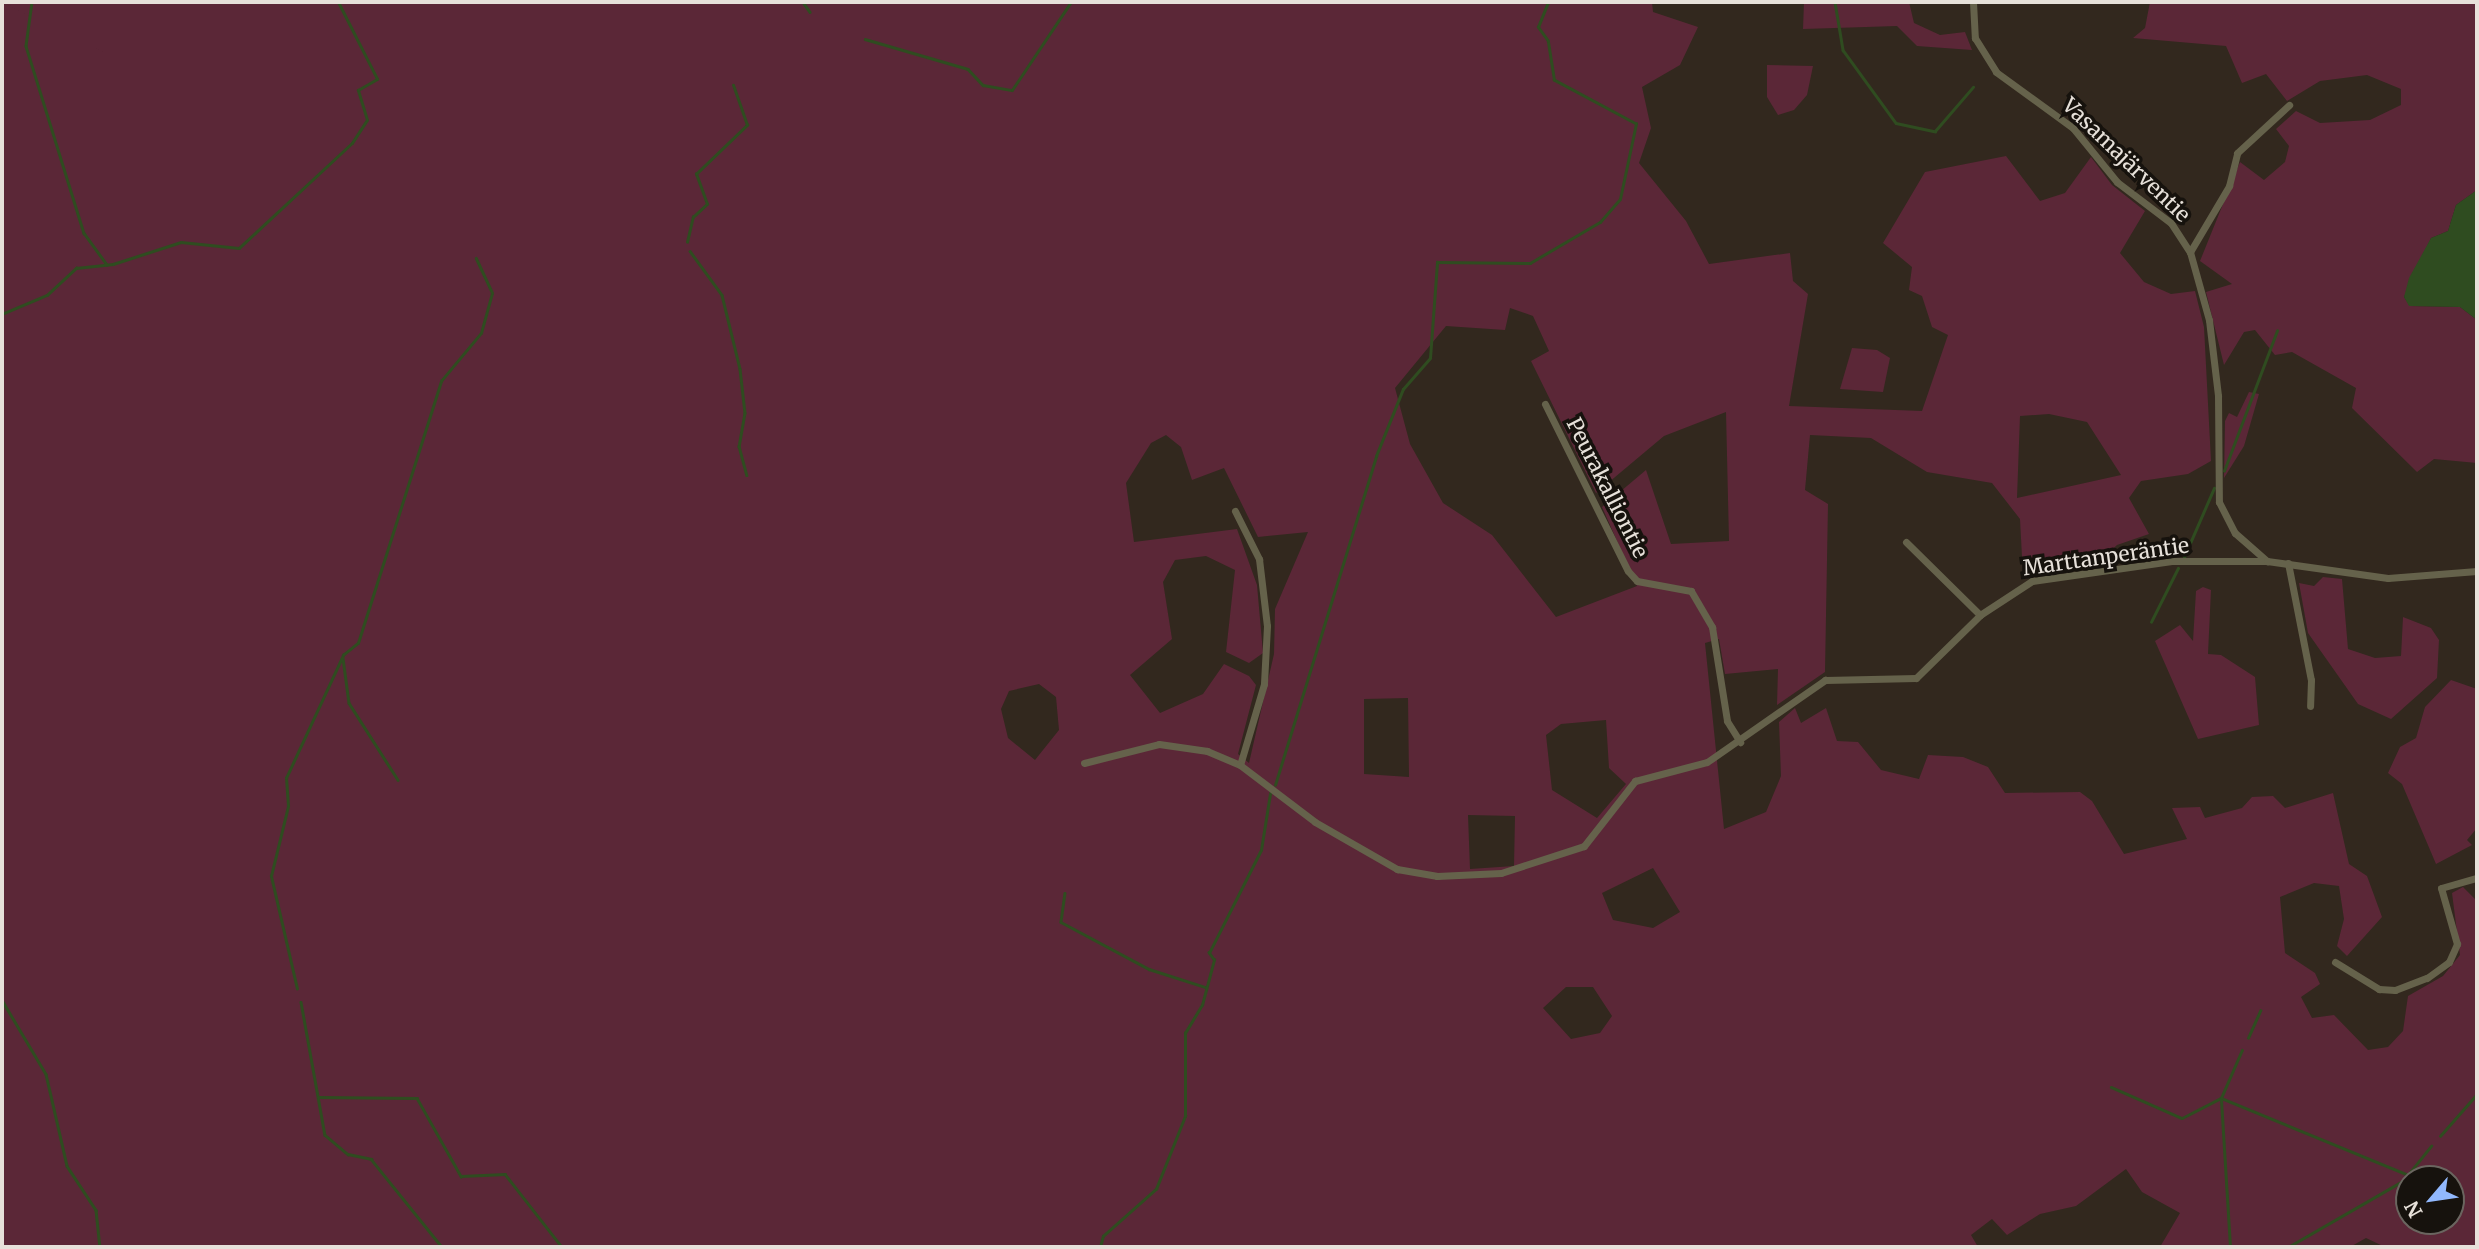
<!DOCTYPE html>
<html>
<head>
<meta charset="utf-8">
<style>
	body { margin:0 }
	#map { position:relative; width:2479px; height:1249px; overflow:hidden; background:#32281e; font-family:Merriweather,serif }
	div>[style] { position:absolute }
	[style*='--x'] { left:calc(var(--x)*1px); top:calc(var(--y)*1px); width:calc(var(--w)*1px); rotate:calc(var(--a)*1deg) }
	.green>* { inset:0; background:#5b2737 }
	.water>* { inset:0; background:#2f4c20 }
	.stream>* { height:2.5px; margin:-1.25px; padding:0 1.25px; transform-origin:1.25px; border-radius:1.25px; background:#2f4c20 }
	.street>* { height:7px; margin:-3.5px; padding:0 3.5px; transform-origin:3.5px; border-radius:3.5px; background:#65624b }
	span { translate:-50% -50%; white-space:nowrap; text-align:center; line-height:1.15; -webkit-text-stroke:7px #16120d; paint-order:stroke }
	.street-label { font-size:21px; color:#e7e1da }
	.frame { position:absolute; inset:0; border:4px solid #e7e1da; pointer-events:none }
	.north { position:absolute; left:2395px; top:1165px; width:70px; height:70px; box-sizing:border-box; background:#16120d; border:2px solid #6a655f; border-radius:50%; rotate:241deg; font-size:19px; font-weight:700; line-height:28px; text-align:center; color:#e7e1da }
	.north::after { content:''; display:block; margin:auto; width:24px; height:32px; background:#91b8fd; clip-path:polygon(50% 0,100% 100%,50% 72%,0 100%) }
</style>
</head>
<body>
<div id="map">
	<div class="green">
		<i style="clip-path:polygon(evenodd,2px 2px,1652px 2px,1653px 12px,1698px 27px,1680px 65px,1642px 87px,1651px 128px,1639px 163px,1686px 221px,1709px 264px,1790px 253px,1793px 281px,1808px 294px,1789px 406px,1922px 411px,1948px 335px,1932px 327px,1922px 296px,1909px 290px,1912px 267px,1883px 243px,1925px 172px,2006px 156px,2040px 201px,2065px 193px,2091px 157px,2112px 185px,2145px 211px,2120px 253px,2144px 282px,2171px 294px,2195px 291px,2204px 327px,2211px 461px,2188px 474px,2141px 481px,2129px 498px,2149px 534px,2117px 545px,2096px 565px,2023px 576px,2020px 519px,1992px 483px,1927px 472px,1871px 438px,1810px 435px,1805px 490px,1828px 504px,1825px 672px,1777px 705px,1778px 669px,1725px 674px,1719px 639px,1705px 643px,1724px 829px,1766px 812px,1781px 776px,1779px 722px,1795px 708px,1801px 723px,1826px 708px,1837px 741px,1858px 742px,1881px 770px,1919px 779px,1928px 755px,1963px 757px,1988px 767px,2005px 793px,2080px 792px,2092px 801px,2124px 854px,2187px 839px,2172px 808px,2200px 807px,2205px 818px,2242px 808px,2252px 797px,2273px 796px,2285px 808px,2333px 793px,2349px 864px,2367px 876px,2382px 917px,2347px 956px,2337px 946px,2344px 919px,2339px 886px,2314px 883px,2280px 897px,2285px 953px,2315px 973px,2320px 984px,2301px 997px,2312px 1018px,2334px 1015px,2368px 1050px,2388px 1047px,2403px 1031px,2408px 996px,2443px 976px,2460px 955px,2452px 893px,2463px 887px,2477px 901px,2477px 1247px,2385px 1247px,2366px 1238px,2350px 1247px,2160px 1247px,2180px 1213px,2142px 1192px,2126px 1169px,2076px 1206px,2040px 1214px,2007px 1235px,1992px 1219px,1971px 1235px,1978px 1247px,2px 1247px,2px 2px,1510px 308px,1533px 316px,1549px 351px,1531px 361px,1596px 493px,1664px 436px,1726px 412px,1729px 541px,1671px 544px,1646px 470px,1602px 507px,1637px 586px,1556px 617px,1492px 535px,1443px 503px,1410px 444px,1395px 388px,1446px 326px,1505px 330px,1510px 308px,2px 2px,2049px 414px,2087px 422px,2121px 475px,2017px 498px,2020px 416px,2049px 414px,2px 2px,1166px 435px,1181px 447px,1192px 480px,1224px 468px,1258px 537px,1308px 532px,1275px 609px,1274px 654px,1249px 763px,1238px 754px,1256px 685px,1249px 676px,1224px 664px,1203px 694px,1160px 713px,1130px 675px,1172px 639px,1163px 582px,1175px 560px,1206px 556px,1235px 570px,1226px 652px,1249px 663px,1263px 653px,1257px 585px,1237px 529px,1134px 542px,1126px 483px,1151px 443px,1166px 435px,2px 2px,1039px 684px,1056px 697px,1059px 730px,1035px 760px,1008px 738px,1001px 709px,1009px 691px,1039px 684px,2px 2px,1408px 698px,1409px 777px,1364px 774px,1364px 699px,1408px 698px,2px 2px,1606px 720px,1609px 768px,1626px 784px,1597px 818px,1552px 790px,1546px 735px,1561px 724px,1606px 720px,2px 2px,1468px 815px,1515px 816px,1514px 866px,1470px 869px,1468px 815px,2px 2px,1653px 868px,1680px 912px,1653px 928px,1613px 920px,1602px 893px,1653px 868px,2px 2px,1566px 987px,1593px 987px,1612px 1016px,1600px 1033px,1571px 1039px,1543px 1008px,1566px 987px,2px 2px,2409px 1179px,2451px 1179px,2451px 1221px,2409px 1221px,2409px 1179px)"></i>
		<i style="clip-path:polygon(1804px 2px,1909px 2px,1914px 23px,1940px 35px,1965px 32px,1972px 50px,1917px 46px,1897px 26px,1803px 29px)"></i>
		<i style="clip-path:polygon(2150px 2px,2477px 2px,2477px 190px,2456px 205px,2448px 231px,2431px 238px,2404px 297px,2410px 306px,2460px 307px,2477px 320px,2477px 463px,2434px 459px,2417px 472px,2352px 408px,2356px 388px,2292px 352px,2275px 355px,2255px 330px,2244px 332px,2224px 365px,2206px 292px,2232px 284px,2200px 261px,2240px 162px,2264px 180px,2285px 162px,2289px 146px,2276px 129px,2296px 111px,2320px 123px,2370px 120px,2401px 105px,2401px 89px,2367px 75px,2320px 81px,2287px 101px,2266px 74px,2242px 83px,2226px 46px,2133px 38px,2145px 28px)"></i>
		<i style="clip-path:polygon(1767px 65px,1813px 66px,1807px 95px,1794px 110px,1778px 115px,1767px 97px)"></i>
		<i style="clip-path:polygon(1852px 348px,1877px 350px,1890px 358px,1883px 392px,1840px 389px)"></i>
		<i style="clip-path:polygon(2249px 392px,2259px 394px,2244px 446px,2224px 478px,2225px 421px,2229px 413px,2237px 417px)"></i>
		<i style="clip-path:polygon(2323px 577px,2342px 579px,2348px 649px,2375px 658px,2401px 656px,2403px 617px,2431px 628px,2439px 640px,2437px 678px,2391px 719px,2358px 704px,2308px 633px,2299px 583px,2314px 586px)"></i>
		<i style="clip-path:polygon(2203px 587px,2211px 590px,2208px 654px,2221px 655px,2255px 677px,2259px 725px,2198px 739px,2155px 641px,2180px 625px,2193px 641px,2196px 591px)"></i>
		<i style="clip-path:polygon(2451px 680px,2477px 689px,2477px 828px,2467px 840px,2472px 845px,2436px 864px,2402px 784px,2388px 773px,2400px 747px,2416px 738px,2425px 707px)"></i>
	</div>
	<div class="water">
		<i style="clip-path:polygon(2477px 190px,2477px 320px,2460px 307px,2409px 306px,2404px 297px,2409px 278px,2431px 238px,2448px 231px,2456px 205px)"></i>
	</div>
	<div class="stream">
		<i style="--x:32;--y:2;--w:44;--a:97.8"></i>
		<i style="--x:26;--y:46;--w:196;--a:72.8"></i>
		<i style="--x:84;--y:233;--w:39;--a:54"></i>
		<i style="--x:803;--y:2;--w:12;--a:55"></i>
		<i style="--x:1835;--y:2;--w:49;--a:80.5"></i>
		<i style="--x:1843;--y:50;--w:90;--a:54"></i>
		<i style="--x:1896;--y:123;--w:40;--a:12"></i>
		<i style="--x:1935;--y:131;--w:58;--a:-49.2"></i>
		<i style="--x:865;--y:39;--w:107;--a:16.2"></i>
		<i style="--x:968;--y:69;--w:22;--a:47"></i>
		<i style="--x:983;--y:85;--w:29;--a:10"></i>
		<i style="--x:1012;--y:90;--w:106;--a:-56.2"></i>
		<i style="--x:687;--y:242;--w:26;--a:-77"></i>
		<i style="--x:693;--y:217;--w:19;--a:-43"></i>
		<i style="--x:707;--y:204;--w:32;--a:-110"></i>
		<i style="--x:696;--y:174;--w:71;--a:-43.9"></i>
		<i style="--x:747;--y:125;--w:42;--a:-109.3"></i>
		<i style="--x:690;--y:251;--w:54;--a:54"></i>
		<i style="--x:722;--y:295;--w:76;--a:76.3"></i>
		<i style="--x:740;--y:369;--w:44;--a:83.5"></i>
		<i style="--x:745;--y:413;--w:34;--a:100"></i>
		<i style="--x:739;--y:446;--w:30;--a:75"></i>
		<i style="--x:2;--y:314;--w:49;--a:-22.9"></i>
		<i style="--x:47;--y:295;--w:40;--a:-43"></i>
		<i style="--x:76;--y:268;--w:37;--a:-6"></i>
		<i style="--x:113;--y:264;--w:71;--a:-17.9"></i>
		<i style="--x:181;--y:242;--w:58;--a:5.9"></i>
		<i style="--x:239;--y:248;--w:154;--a:-42.9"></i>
		<i style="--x:352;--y:143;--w:27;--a:-57"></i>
		<i style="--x:367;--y:120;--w:31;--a:-107"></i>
		<i style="--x:358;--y:90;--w:22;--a:-30"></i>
		<i style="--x:377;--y:79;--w:86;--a:-116.9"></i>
		<i style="--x:2224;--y:471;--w:150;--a:-69.3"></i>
		<i style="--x:2184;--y:557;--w:75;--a:-66.5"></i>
		<i style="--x:2151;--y:622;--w:60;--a:-63.4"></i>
		<i style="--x:343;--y:658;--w:45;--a:82.4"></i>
		<i style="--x:349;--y:703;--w:91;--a:57.5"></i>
		<i style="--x:1275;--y:785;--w:344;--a:-72.9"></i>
		<i style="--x:1376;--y:456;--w:72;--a:-68.1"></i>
		<i style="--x:1403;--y:389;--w:41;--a:-48.9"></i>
		<i style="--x:1430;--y:358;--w:96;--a:-85.8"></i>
		<i style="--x:1437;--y:262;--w:93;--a:0.6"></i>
		<i style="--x:1530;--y:263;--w:81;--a:-30.4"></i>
		<i style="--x:1600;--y:222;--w:30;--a:-49"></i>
		<i style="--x:1620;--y:199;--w:77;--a:-78"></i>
		<i style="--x:1636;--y:124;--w:93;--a:-151.8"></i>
		<i style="--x:1554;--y:80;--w:39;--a:-99"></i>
		<i style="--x:1548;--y:41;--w:17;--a:-126"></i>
		<i style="--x:1538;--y:27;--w:27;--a:-68"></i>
		<i style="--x:1065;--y:893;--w:29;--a:98"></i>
		<i style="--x:1061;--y:922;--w:100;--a:28.1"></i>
		<i style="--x:1149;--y:969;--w:59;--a:17.8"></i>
		<i style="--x:297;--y:989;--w:116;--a:-103"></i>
		<i style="--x:271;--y:876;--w:72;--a:-76.3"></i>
		<i style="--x:288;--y:806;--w:28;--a:-94"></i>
		<i style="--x:286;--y:778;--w:136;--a:-65.1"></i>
		<i style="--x:343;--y:655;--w:19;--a:-39"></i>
		<i style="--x:358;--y:643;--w:275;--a:-72.4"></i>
		<i style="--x:441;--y:381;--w:62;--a:-50.2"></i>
		<i style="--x:481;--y:333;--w:41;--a:-74.6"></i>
		<i style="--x:492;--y:293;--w:38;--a:-115"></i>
		<i style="--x:2;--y:1000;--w:86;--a:59.3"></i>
		<i style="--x:46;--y:1074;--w:94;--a:77.1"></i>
		<i style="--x:67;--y:1166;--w:53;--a:56.6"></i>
		<i style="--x:96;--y:1210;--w:37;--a:84"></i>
		<i style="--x:301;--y:1002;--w:135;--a:79.8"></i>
		<i style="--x:325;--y:1135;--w:30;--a:40"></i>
		<i style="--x:348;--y:1154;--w:24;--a:12"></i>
		<i style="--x:371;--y:1159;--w:113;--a:51.1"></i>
		<i style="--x:2248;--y:1038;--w:30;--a:-66"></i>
		<i style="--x:2111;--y:1087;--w:77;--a:23.6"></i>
		<i style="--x:2182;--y:1118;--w:44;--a:-27.1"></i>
		<i style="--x:2221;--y:1098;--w:200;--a:22.3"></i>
		<i style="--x:318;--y:1097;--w:99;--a:0.6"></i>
		<i style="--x:417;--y:1098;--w:90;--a:60.6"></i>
		<i style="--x:461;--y:1176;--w:44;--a:-2.6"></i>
		<i style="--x:505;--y:1174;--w:93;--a:52"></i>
		<i style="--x:2440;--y:1136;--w:56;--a:-48.6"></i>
		<i style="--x:1100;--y:1247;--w:11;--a:-75"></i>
		<i style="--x:1103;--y:1236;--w:71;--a:-41.6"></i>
		<i style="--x:1156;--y:1189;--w:79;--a:-68.3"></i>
		<i style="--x:1185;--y:1116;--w:83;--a:-90"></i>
		<i style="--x:1185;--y:1033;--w:33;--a:-59"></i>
		<i style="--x:1202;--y:1005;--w:47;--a:-75.1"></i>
		<i style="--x:1214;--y:960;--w:9;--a:-126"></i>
		<i style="--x:1209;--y:953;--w:115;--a:-63.2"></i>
		<i style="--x:1261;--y:850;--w:57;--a:-80.9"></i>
		<i style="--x:2230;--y:1247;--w:149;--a:-93.5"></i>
		<i style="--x:2221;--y:1098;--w:52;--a:-66.4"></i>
		<i style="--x:2288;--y:1247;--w:133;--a:-29.9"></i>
		<i style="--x:2403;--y:1181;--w:45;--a:-51.3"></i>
	</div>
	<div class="street">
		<i style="--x:1973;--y:2;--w:36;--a:87"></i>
		<i style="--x:1975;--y:38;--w:40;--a:58"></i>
		<i style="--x:1996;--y:72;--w:95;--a:36"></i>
		<i style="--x:2073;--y:128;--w:70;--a:50.8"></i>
		<i style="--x:2117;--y:182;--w:68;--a:37.2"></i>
		<i style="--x:2171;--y:223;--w:35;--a:57"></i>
		<i style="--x:2190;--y:252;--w:71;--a:74.4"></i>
		<i style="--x:2209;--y:320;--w:77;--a:83.2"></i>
		<i style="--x:2218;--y:396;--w:106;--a:89.5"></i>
		<i style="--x:2219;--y:502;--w:35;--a:63"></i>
		<i style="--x:2235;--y:533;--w:43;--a:41.2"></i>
		<i style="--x:2190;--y:252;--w:77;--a:-59.4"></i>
		<i style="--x:2229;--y:186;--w:34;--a:-76"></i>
		<i style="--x:2237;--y:153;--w:71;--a:-42.7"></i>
		<i style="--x:1545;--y:404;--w:186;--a:63.6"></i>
		<i style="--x:1628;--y:571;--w:13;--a:48"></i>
		<i style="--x:1637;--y:581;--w:55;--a:10.5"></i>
		<i style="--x:1691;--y:591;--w:42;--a:59.7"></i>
		<i style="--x:1712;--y:627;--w:95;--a:80.9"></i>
		<i style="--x:1727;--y:721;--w:25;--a:58"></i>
		<i style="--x:1235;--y:511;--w:54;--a:63.4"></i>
		<i style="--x:1259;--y:559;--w:67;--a:83.2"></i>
		<i style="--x:1267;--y:626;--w:58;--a:93"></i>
		<i style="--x:1264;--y:684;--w:84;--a:106.5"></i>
		<i style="--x:1906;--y:542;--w:104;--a:44.6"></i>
		<i style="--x:2288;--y:563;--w:119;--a:78.9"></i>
		<i style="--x:2311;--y:680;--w:26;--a:92"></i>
		<i style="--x:1084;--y:763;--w:77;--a:-14.2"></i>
		<i style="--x:1159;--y:744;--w:49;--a:8.3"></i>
		<i style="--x:1207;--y:751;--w:36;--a:23"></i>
		<i style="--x:1240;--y:765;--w:94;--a:37.2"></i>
		<i style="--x:1315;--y:822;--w:95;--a:29.8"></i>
		<i style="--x:1397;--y:869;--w:41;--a:9.9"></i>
		<i style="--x:1437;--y:876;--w:64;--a:-2.7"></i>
		<i style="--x:1501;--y:873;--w:87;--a:-18"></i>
		<i style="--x:1584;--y:846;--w:83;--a:-51.9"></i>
		<i style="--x:1635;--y:781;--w:74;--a:-14.8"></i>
		<i style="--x:1707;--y:762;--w:144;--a:-34.8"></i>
		<i style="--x:1825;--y:680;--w:91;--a:-1.3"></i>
		<i style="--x:1916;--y:678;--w:90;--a:-44.5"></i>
		<i style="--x:1980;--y:615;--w:62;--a:-33.2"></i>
		<i style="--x:2032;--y:581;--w:141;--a:-8.1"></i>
		<i style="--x:2172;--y:561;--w:95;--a:0"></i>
		<i style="--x:2267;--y:561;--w:122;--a:8"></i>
		<i style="--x:2388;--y:578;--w:89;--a:-4.5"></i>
		<i style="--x:2335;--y:962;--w:52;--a:31.5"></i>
		<i style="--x:2379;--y:989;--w:16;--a:4"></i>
		<i style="--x:2395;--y:990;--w:34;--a:-21"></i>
		<i style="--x:2427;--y:978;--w:27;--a:-36"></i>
		<i style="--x:2449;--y:962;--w:20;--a:-66"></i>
		<i style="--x:2457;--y:944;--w:58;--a:-105.9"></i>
		<i style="--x:2441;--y:888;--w:37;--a:-16"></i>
	</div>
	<div class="street-label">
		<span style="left:2126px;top:160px;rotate:44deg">Vasamajärventie</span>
		<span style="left:1607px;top:488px;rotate:63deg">Peurakalliontie</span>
		<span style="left:2106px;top:557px;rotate:-8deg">Marttanperäntie</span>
	</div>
	<div class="frame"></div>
	<div class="north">N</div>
</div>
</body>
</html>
